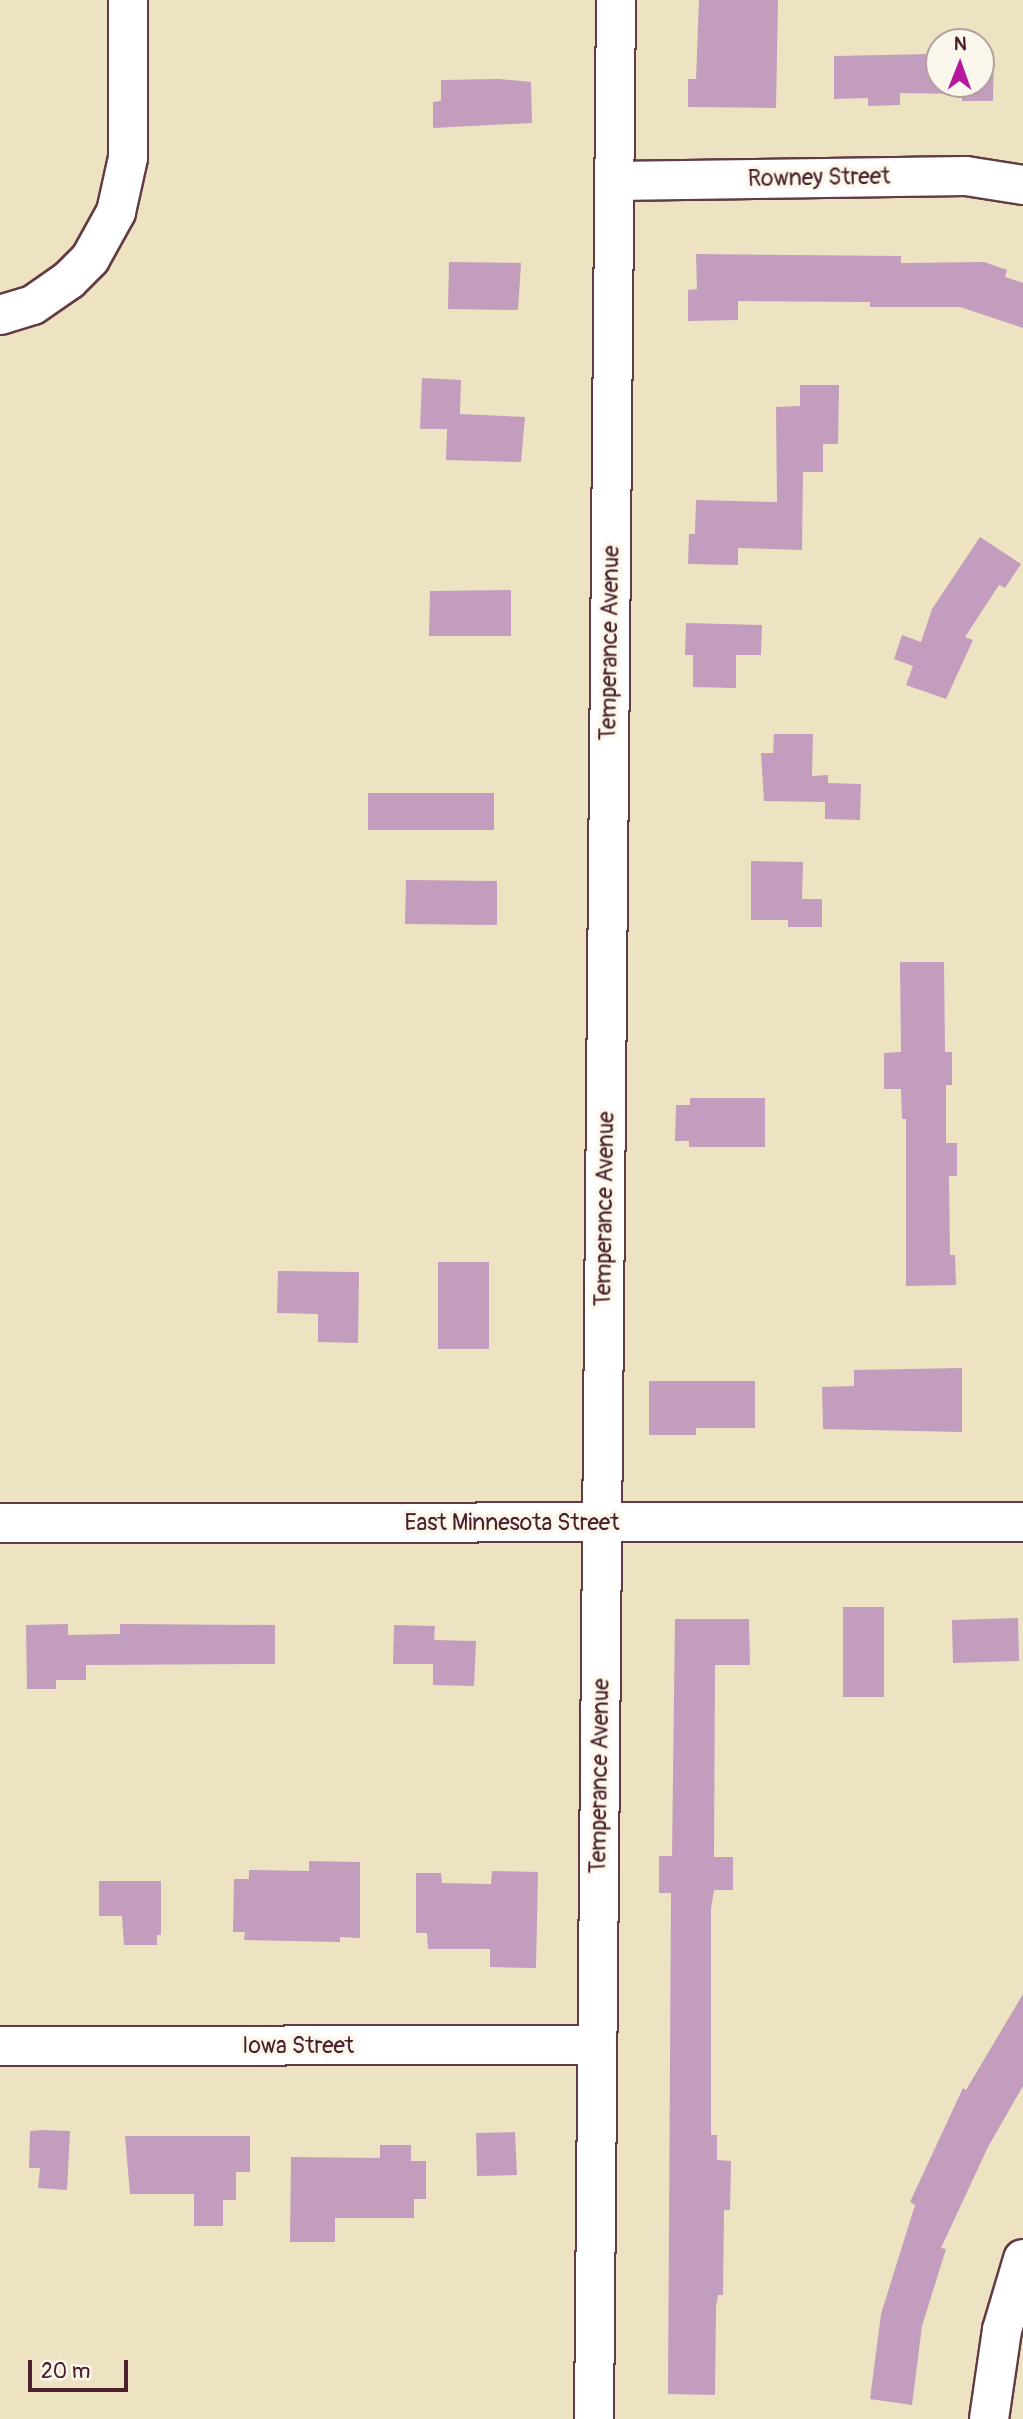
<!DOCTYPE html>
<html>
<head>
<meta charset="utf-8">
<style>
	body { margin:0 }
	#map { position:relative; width:1023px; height:2419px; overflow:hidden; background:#ede3c3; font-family:Pangolin,sans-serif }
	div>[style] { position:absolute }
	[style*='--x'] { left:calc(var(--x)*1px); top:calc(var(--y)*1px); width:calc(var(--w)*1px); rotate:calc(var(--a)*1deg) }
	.building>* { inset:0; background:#c29dbd }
	.roads { filter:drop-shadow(2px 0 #623c42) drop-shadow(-2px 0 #623c42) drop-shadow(0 2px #623c42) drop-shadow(0 -2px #623c42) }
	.minor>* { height:38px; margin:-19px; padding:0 19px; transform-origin:19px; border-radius:19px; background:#fff }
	span { translate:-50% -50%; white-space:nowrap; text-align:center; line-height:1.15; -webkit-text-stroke:7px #fbf7ec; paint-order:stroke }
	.street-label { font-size:23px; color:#4a1f2b }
	.north { position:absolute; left:925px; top:28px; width:70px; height:70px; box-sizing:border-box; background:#fbf7ec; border:2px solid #b4a19f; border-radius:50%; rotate:1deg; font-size:19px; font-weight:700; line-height:28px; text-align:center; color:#4a1f2b }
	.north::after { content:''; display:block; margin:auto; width:24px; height:32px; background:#b5179e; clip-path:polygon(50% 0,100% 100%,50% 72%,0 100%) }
	.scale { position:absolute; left:28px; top:2360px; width:100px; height:32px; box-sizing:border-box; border:4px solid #4a1f2b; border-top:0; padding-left:9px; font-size:21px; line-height:24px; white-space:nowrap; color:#4a1f2b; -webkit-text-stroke:5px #fbf7ec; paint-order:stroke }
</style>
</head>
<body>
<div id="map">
	<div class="building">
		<i style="clip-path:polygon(699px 0,778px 0,776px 108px,688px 107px,688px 79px,696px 79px)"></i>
		<i style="clip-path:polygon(929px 49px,939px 49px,939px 84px,981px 84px,981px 49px,994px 52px,993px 101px,962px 101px,962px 94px,900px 93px,900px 105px,868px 106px,868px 98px,834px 99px,834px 56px,929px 54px)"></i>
		<i style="clip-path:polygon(499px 79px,531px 82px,532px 123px,433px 128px,433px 102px,441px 101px,441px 80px)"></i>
		<i style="clip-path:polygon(696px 254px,901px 256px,901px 263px,984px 262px,1007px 270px,1005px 277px,1023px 283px,1023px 328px,960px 307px,870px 307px,870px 302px,738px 301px,738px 320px,688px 321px,688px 290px,697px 289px)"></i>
		<i style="clip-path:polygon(449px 262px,521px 263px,518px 310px,448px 309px)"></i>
		<i style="clip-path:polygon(422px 378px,461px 380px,460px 414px,525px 417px,521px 462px,446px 460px,447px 429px,420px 429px)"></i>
		<i style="clip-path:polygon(800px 385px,839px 385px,838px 444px,823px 444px,823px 472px,803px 472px,802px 550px,738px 548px,738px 565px,688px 564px,689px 534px,695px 534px,696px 500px,777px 502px,776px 407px,800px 406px)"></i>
		<i style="clip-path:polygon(980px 537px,1021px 564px,1005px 588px,999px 585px,965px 637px,973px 640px,946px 699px,906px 685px,913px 666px,894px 659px,902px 635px,921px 642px,932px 609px)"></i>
		<i style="clip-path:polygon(511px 590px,511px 636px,429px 636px,430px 591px)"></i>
		<i style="clip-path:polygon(686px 623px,762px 625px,761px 655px,736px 655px,736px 688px,693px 687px,693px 655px,685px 655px)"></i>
		<i style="clip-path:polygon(774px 734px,813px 734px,812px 776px,828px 775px,828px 783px,861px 784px,860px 820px,825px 819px,825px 802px,764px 801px,761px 753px,773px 753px)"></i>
		<i style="clip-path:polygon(368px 793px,494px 793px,494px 830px,368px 830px)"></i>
		<i style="clip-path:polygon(751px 861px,803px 862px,802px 899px,822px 899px,822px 927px,788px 927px,788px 920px,751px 920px)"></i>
		<i style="clip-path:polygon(406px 880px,497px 881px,497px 925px,405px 924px)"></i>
		<i style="clip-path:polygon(900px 962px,944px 962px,945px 1052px,952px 1052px,952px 1085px,946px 1085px,946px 1143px,957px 1143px,957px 1176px,949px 1176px,950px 1255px,955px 1255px,956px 1285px,906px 1286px,906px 1119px,902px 1119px,901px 1089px,884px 1089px,884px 1053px,901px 1052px)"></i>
		<i style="clip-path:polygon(690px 1098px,765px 1098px,765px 1147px,689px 1147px,689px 1141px,675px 1141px,676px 1105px,690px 1105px)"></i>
		<i style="clip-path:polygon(438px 1262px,489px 1262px,489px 1349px,438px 1349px)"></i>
		<i style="clip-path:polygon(278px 1271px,359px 1272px,358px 1343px,318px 1342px,318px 1314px,277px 1313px)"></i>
		<i style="clip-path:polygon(962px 1368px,962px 1432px,823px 1429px,822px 1387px,854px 1386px,854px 1370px)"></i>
		<i style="clip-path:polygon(649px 1381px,755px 1381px,755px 1428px,696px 1428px,696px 1435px,649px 1435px)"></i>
		<i style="clip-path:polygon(843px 1607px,884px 1607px,884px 1697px,843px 1697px)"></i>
		<i style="clip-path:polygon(1018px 1618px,1019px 1661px,953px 1663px,952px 1620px)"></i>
		<i style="clip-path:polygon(675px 1619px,749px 1619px,750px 1665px,715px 1665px,714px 1857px,733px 1857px,733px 1890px,714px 1890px,711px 1909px,711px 2135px,717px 2135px,717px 2160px,731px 2161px,730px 2210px,724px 2210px,723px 2295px,718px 2295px,716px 2307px,715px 2395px,668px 2394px,671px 1893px,659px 1893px,659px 1856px,672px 1856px)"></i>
		<i style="clip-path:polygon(68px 1624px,68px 1635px,120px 1634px,120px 1624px,275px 1625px,275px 1664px,86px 1665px,86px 1680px,56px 1680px,56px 1689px,27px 1689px,26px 1625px)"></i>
		<i style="clip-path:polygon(394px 1625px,435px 1626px,434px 1640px,476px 1641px,474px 1686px,433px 1685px,433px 1664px,393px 1664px)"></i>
		<i style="clip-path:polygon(309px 1861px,360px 1862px,360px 1938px,340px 1937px,340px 1942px,244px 1940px,245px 1932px,233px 1932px,234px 1879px,249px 1879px,249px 1870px,309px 1871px)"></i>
		<i style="clip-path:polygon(492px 1871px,538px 1872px,536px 1968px,490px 1967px,490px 1949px,428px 1949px,427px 1933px,416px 1933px,416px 1873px,441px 1873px,442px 1883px,491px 1884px)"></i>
		<i style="clip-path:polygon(99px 1881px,161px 1881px,161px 1935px,157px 1935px,157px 1945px,124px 1945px,122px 1916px,99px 1916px)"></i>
		<i style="clip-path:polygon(1023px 1994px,1023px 2086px,988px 2147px,941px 2248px,946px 2249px,922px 2326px,912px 2405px,870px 2399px,881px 2314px,915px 2205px,910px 2202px,963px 2088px,966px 2090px)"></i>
		<i style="clip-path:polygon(43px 2130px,70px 2131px,67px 2190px,38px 2188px,40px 2168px,29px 2168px,30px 2131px)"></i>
		<i style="clip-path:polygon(515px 2132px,517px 2175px,477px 2176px,476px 2133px)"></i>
		<i style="clip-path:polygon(125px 2136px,250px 2136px,250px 2172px,236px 2172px,236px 2200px,223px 2200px,223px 2226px,194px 2226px,194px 2194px,130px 2194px)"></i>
		<i style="clip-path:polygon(380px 2145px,411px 2145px,411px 2161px,426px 2161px,426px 2199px,414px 2199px,414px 2218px,335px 2218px,335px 2242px,290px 2242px,291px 2157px,380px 2158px)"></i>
	</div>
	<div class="roads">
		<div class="minor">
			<i style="--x:614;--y:181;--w:352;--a:-0.8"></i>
			<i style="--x:966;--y:176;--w:58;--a:9"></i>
			<i style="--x:0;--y:315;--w:34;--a:-17"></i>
			<i style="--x:33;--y:305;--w:44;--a:-34.8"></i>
			<i style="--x:69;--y:280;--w:30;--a:-45"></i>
			<i style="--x:90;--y:259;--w:54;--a:-61"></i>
			<i style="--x:116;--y:212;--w:55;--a:-77.5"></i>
			<i style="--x:128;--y:158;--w:158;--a:-90"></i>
			<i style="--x:0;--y:1523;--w:1023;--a:-0.06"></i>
			<i style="--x:0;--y:2046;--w:597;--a:-0.1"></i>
			<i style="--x:594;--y:2419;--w:2419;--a:-89.48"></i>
			<i style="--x:989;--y:2419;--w:90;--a:-81.7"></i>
			<i style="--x:1002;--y:2330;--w:74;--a:-73.5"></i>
		</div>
	</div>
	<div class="street-label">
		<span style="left:819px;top:178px;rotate:-1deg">Rowney Street</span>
		<span style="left:610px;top:643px;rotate:-89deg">Temperance Avenue</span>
		<span style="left:605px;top:1209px;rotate:-89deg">Temperance Avenue</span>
		<span style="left:512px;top:1523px">East Minnesota Street</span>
		<span style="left:600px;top:1776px;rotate:-89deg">Temperance Avenue</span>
		<span style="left:298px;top:2046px">Iowa Street</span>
	</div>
	<div class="north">N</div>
	<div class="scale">20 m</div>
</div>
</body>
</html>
